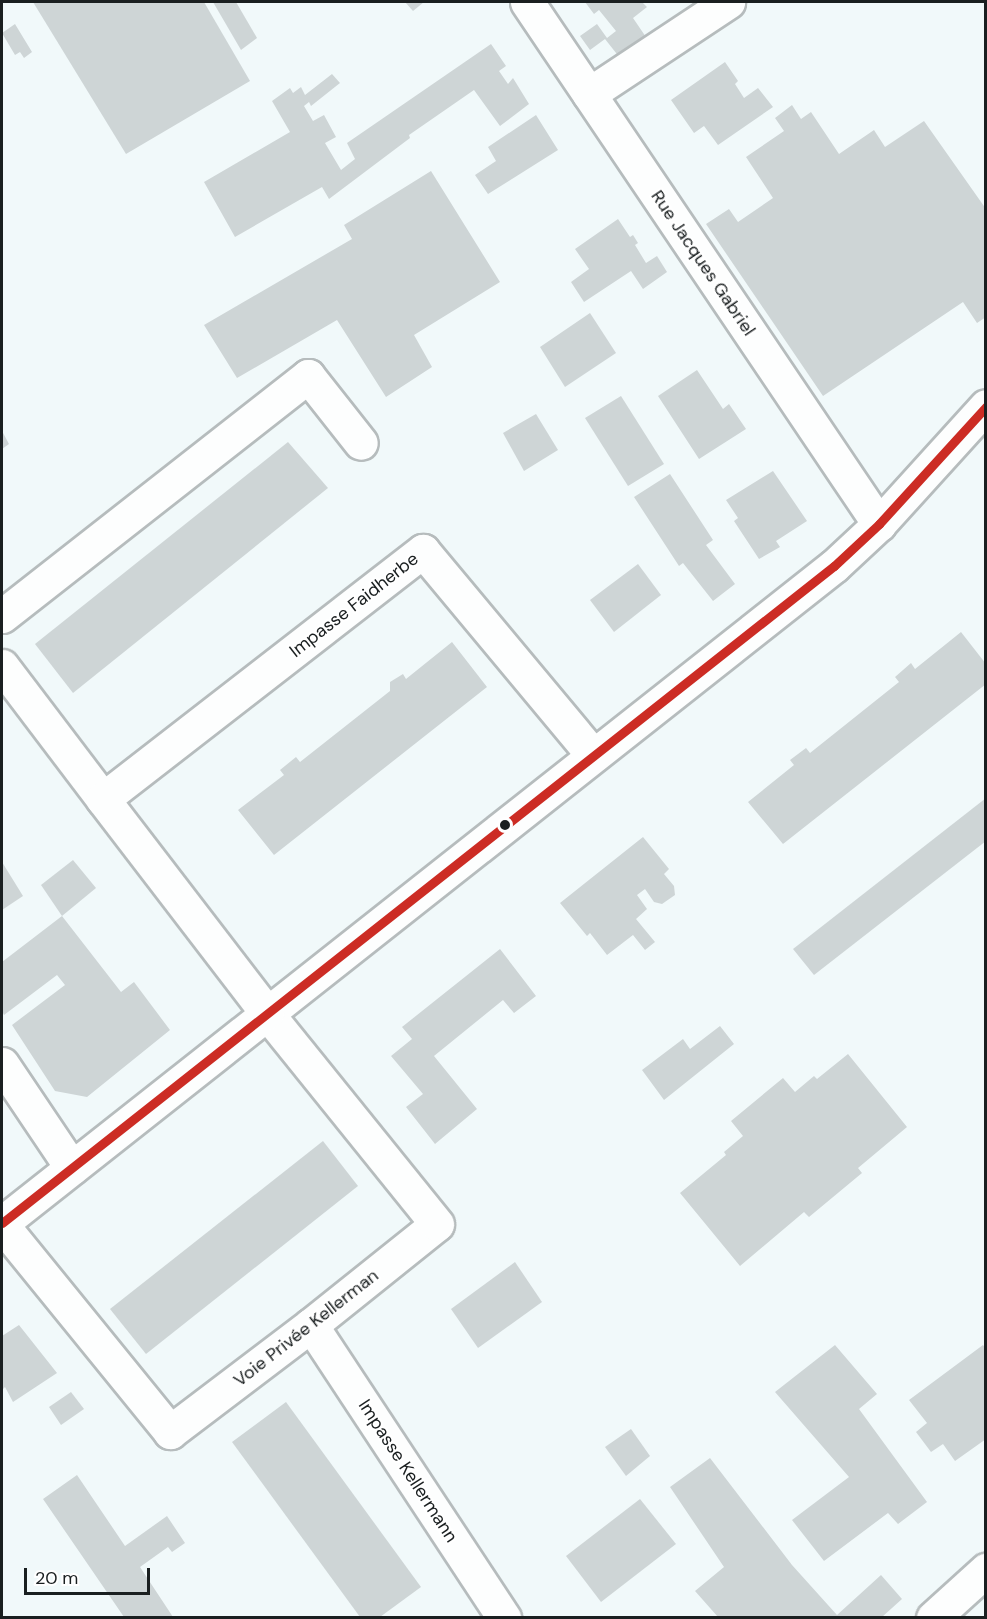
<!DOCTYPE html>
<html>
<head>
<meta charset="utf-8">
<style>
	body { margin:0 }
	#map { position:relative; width:987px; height:1619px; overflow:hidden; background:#f1f9fa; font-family:"DM Sans",sans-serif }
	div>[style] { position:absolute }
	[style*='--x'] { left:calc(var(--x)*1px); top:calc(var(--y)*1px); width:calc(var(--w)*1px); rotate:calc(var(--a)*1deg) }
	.building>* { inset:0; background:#ced5d6 }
	.roads { filter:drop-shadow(2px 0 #b6bcbd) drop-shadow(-2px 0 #b6bcbd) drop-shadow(0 2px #b6bcbd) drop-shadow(0 -2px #b6bcbd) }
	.minor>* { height:33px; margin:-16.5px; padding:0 16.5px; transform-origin:16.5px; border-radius:16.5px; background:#fdfefe }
	.bus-1>* { height:9px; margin:-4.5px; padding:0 4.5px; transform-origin:4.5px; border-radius:4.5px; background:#cc2c24 }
	.dots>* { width:16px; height:16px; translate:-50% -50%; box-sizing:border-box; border:3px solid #fff; border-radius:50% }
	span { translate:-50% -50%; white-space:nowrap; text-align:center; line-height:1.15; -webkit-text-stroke:4.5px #fff; paint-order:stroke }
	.street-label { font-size:18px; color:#1a1f20 }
	.frame { position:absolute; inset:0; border:3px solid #1a1f20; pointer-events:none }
	.scale { position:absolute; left:24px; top:1568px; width:126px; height:27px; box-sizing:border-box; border:3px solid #1a1f20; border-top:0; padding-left:8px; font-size:18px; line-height:21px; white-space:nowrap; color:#1a1f20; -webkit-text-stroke:4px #fff; paint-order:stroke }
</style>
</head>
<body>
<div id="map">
	<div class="building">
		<i style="clip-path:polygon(33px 2px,204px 2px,250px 81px,126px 154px)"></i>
		<i style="clip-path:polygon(213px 2px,236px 2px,257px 38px,241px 50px)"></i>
		<i style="clip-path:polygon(405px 2px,424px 2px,413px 11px)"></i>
		<i style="clip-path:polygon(585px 2px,642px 2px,647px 7px,633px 18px,648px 40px,620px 58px,605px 39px,590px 50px,580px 36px,597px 24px,607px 38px,616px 31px,599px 10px,594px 14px)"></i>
		<i style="clip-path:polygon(15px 24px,32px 52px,24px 58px,20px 52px,15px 55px,2px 33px)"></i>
		<i style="clip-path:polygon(491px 44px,506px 66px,499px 71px,508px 84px,513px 78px,529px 104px,500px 126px,474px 90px,409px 135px,410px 138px,329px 199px,322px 187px,235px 237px,204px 182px,290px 132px,272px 101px,290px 88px,293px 93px,301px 87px,305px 95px,332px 74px,340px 83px,311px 106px,309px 102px,304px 106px,313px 121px,324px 115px,336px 137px,325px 143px,341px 170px,355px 159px,347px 143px)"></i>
		<i style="clip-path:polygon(725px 62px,738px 81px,735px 84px,744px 98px,758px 88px,773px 107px,718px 145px,704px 126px,694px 133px,671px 100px)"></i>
		<i style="clip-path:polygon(792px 105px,801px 119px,811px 112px,839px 154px,874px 130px,885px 147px,924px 121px,986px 209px,986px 317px,977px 323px,963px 302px,823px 396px,706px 224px,729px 209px,738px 222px,773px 198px,746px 157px,784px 131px,775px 118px)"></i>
		<i style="clip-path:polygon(536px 115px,558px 150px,488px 194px,475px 175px,496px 161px,488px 147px)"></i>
		<i style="clip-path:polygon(431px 171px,500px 282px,414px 335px,432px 367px,386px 397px,337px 320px,237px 378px,204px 325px,352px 239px,344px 225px)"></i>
		<i style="clip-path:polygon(618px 219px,630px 237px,633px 235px,638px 243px,635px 245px,646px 263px,657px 256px,667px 272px,643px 289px,631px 271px,584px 302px,571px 282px,589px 269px,575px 249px)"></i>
		<i style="clip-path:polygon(590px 313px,616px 353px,565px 387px,540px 347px)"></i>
		<i style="clip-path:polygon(697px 370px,723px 409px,729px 404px,746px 429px,699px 459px,658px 396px)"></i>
		<i style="clip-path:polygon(621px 396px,664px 464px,628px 486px,585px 418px)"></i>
		<i style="clip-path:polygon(536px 414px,558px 450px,524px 471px,503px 433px)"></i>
		<i style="clip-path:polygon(2px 431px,9px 444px,2px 449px)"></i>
		<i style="clip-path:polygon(288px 442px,328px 488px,73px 693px,35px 644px)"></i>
		<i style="clip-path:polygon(773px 471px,807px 521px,776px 541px,780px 547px,759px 559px,734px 521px,738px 518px,726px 500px)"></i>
		<i style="clip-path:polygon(670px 474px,713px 540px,706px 545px,735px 584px,713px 601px,683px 563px,679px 566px,634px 497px)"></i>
		<i style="clip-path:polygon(638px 564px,661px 595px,614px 632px,590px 600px)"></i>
		<i style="clip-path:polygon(961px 632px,986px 664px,986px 684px,783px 844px,748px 802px,794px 765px,790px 760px,806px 748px,810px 753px,899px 682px,895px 677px,911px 663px,915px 669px)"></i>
		<i style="clip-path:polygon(452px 642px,487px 687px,274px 855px,238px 810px,284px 775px,280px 770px,296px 757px,300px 762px,390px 691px,390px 682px,403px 674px,406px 679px)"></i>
		<i style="clip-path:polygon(986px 798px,986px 841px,814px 975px,793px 949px)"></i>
		<i style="clip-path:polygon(643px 837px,669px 869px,664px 874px,674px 886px,675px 895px,662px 904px,654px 902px,645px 889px,637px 895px,647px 909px,636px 919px,655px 942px,645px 950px,633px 935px,607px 955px,590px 933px,587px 936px,560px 903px)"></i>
		<i style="clip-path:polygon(73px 860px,96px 888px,62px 916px,41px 885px)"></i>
		<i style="clip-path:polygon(2px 862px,23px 896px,2px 910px)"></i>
		<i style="clip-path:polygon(62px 916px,121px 992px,134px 982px,170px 1030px,87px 1097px,55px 1091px,12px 1025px,65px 985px,57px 975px,4px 1015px,2px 1011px,2px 962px)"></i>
		<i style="clip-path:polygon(500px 949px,536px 996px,514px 1013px,503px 1000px,434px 1056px,477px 1109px,435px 1144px,406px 1107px,423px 1094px,391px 1056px,412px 1039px,402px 1027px)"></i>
		<i style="clip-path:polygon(720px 1026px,734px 1044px,664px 1100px,642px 1070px,683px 1039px,690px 1049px)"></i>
		<i style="clip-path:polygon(848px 1054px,907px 1127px,858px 1168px,862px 1173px,809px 1217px,804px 1212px,740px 1266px,680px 1193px,726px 1155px,724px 1152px,743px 1136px,731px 1121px,783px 1078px,795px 1092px,814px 1076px,817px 1079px)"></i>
		<i style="clip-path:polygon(323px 1141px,358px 1186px,146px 1354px,110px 1309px)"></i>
		<i style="clip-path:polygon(515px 1262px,542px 1302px,478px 1348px,451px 1309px)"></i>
		<i style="clip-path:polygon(19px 1325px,57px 1373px,13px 1402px,5px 1387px,2px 1390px,2px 1336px)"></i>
		<i style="clip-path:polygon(835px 1345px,877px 1394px,859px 1409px,927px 1502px,898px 1524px,888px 1513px,824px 1561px,792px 1520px,849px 1477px,775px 1392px)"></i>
		<i style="clip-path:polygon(983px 1345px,986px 1349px,986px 1439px,955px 1461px,943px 1444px,931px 1452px,916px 1432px,927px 1423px,909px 1400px)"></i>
		<i style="clip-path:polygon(71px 1392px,84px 1409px,61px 1425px,49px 1407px)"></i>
		<i style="clip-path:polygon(286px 1402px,421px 1587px,380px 1617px,360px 1617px,232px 1442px)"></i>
		<i style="clip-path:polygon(631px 1429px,650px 1456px,626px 1476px,605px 1447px)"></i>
		<i style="clip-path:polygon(710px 1458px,792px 1565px,837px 1615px,881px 1575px,902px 1599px,882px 1617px,718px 1617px,695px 1591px,724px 1567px,670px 1487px)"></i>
		<i style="clip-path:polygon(77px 1475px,125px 1546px,167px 1516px,185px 1543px,172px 1552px,168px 1547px,140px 1567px,173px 1617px,124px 1617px,43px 1499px)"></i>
		<i style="clip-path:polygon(640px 1499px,676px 1544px,601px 1602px,566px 1556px)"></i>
	</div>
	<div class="roads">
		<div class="minor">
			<i style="--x:527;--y:2;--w:630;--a:56.01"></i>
			<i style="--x:589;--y:94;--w:167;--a:-33.5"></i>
			<i style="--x:2;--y:616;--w:389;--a:-38.1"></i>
			<i style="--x:308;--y:376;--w:85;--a:51.7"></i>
			<i style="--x:2;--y:666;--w:167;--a:52.8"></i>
			<i style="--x:2;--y:1064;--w:125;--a:56.1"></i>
			<i style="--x:2;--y:1223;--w:1060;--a:-38.3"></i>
			<i style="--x:834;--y:566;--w:62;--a:-43"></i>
			<i style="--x:879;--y:524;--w:159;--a:-47.8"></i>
			<i style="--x:2;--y:1225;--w:267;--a:50.9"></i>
			<i style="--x:170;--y:1432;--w:177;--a:-37.2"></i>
			<i style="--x:311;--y:1325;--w:161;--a:-38.7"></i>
			<i style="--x:437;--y:1224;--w:271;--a:-128.9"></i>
			<i style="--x:267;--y:1013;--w:270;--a:-127.5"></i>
			<i style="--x:103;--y:799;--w:405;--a:-37.8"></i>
			<i style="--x:423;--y:551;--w:266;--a:50.2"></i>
			<i style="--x:311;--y:1325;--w:351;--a:56.6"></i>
			<i style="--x:933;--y:1618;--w:72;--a:-42.2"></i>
		</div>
	</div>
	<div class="bus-1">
		<i style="--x:2;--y:1223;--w:1060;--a:-38.3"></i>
		<i style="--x:834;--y:566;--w:62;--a:-43"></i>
		<i style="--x:879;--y:524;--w:159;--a:-47.6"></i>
	</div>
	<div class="dots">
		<i style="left:505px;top:825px;background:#1a1f20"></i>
	</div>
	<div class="street-label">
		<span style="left:703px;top:263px;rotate:56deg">Rue Jacques Gabriel</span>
		<span style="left:354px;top:605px;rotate:-38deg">Impasse Faidherbe</span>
		<span style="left:306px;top:1328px;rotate:-38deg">Voie Privée Kellerman</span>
		<span style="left:408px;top:1471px;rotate:57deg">Impasse Kellermann</span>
	</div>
	<div class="frame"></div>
	<div class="scale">20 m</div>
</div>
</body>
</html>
